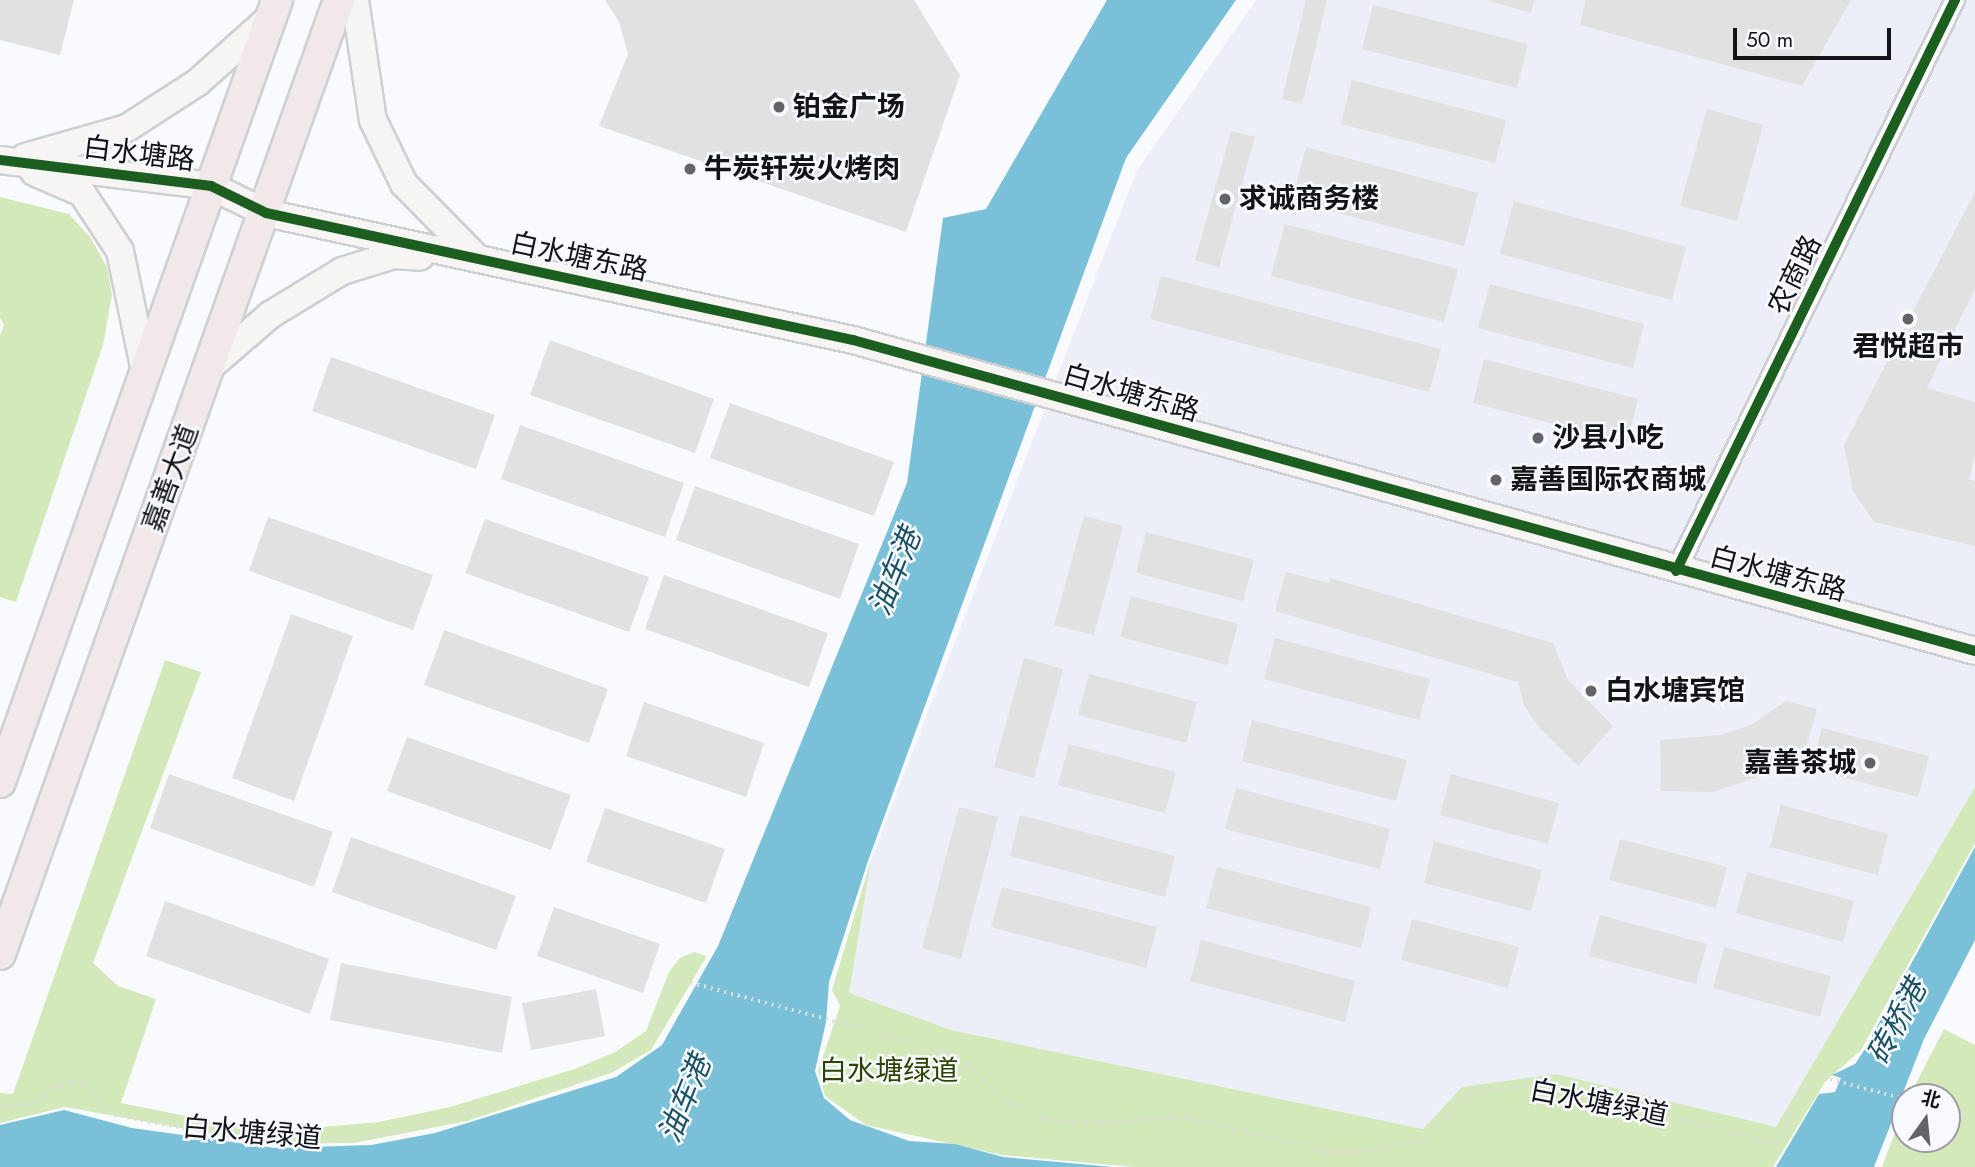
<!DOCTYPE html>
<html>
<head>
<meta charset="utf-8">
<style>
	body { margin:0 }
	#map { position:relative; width:1975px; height:1167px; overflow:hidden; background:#f9fafe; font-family:Jost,"Noto Sans SC",sans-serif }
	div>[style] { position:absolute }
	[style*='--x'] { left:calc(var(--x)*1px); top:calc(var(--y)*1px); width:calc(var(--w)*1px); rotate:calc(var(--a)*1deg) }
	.built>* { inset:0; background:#eceef8 }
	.green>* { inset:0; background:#d3e9b9 }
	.water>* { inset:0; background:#7ac0d8 }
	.building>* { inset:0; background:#e2e1e1 }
	.path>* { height:3.5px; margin-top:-1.75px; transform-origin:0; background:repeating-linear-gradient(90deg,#dededf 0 2px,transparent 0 7px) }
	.roads { filter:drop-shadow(2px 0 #cecfd2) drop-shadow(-2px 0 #cecfd2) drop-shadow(0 2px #cecfd2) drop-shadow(0 -2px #cecfd2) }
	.street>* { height:18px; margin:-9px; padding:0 9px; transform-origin:9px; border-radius:9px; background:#fefeff }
	.secondary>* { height:26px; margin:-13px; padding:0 13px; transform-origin:13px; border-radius:13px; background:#f7f4f4 }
	.primary>* { height:30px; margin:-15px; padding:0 15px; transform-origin:15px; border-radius:15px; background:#f0e8e9 }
	.cycleway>* { height:10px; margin:-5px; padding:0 5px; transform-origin:5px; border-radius:5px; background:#1b5e20 }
	.dots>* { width:19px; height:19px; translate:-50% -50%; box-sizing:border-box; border:4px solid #f8f9ff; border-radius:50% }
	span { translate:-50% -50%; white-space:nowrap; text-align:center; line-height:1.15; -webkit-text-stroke:5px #f8f9ff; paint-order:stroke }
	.poi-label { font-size:28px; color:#131417; font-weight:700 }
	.left { translate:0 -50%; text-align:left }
	.right { translate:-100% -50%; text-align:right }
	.street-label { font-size:28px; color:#131417 }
	.park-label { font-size:28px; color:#2d4400 }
	.water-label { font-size:30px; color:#1c5364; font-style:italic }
	.north { position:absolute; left:1891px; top:1083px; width:70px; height:70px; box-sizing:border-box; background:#f8f9ff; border:2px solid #9c9da2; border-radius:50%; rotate:15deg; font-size:19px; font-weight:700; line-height:28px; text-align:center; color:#131417 }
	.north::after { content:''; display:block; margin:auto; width:24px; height:32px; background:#646468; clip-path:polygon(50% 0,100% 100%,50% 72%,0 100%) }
	.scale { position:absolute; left:1733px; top:28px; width:158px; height:32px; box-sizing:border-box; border:4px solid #131417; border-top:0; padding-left:9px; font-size:21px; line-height:24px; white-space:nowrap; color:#131417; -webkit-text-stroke:5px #f8f9ff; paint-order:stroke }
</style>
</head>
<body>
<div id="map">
	<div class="built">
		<i style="clip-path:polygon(1256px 0,1975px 0,1975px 787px,1776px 1128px,1462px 1087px,1423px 1129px,951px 1030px,848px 993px,871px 860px,1136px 172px)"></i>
	</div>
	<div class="green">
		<i style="clip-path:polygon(0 197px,69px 214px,90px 237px,107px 267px,112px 295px,103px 345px,16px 602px,0 597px,0 336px,4px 325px,0 318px)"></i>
		<i style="clip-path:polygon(165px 660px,201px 672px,93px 963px,118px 986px,156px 999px,121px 1103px,206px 1120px,300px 1129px,379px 1122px,450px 1107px,575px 1069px,615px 1052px,646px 1031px,669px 972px,680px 958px,694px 952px,707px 956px,651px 1050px,611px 1073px,467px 1121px,354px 1143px,269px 1144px,65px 1107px,0 1123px,0 1093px,13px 1094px)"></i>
		<i style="clip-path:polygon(1975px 787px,1975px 843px,1861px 1050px,1825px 1082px,1773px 1167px,1134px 1167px,1002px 1155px,866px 1125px,825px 1096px,818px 1071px,840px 1006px,832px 990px,871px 860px,849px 993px,951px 1030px,1423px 1129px,1462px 1087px,1556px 1074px,1776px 1127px)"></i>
		<i style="clip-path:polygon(1944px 1029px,1975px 1045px,1975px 1167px,1882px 1167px,1905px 1106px,1905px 1139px,1947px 1139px,1947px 1097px,1909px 1097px)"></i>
	</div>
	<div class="water">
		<i style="clip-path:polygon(1107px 0,1236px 0,1126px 158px,868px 861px,829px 982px,826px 1022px,815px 1071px,824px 1098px,850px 1120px,909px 1141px,955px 1144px,1003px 1157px,1113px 1167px,0 1167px,0 1125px,64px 1110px,132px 1128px,275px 1148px,371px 1145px,435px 1133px,616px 1077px,662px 1045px,718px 946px,907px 483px,943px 218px,986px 209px)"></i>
		<i style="clip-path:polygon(1975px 847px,1975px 940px,1924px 1039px,1874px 1167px,1776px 1167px,1819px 1094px,1835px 1092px,1841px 1078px,1832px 1075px,1855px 1064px,1863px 1052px)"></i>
	</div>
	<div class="building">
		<i style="clip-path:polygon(0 0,74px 0,60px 55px,0 40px)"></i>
		<i style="clip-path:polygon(605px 0,914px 0,960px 75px,906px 232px,599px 126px,628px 54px,619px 22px)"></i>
		<i style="clip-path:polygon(1306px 0,1327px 0,1302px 104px,1282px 99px)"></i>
		<i style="clip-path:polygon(1486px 0,1534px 0,1531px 13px)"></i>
		<i style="clip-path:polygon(1586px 0,1851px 0,1802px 86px,1580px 25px)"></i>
		<i style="clip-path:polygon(1373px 5px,1528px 44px,1517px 88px,1362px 49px)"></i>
		<i style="clip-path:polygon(1352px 80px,1506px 120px,1495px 163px,1341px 124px)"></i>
		<i style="clip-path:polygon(1707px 109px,1763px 125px,1737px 221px,1680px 206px)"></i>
		<i style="clip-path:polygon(1231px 131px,1255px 137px,1219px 267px,1195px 260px)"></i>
		<i style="clip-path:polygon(1306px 147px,1478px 193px,1464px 246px,1292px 201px)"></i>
		<i style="clip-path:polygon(1975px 192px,1975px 288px,1927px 388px,1975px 402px,1975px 455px,1969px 479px,1975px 481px,1975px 546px,1874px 522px,1853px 491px,1844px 445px)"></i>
		<i style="clip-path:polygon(1514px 201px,1686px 247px,1672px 300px,1500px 254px)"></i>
		<i style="clip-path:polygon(1285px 224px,1458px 269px,1444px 322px,1271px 276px)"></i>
		<i style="clip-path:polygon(1161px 276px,1441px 349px,1429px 392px,1150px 319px)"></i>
		<i style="clip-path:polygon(1490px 284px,1644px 324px,1633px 368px,1478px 328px)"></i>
		<i style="clip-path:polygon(550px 340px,714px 399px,695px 453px,530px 395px)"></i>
		<i style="clip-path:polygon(331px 357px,495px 415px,476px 469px,312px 411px)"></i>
		<i style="clip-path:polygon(1484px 359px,1638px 399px,1627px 443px,1473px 403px)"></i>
		<i style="clip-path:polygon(730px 403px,894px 462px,874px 516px,710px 458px)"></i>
		<i style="clip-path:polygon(520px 425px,684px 483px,665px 537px,501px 479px)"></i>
		<i style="clip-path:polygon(695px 486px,859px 544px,840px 599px,676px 540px)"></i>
		<i style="clip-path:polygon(1084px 516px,1123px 526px,1094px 635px,1054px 625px)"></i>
		<i style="clip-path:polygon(268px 517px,433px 575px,413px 630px,249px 571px)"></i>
		<i style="clip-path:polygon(485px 519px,649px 577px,629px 632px,465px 573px)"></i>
		<i style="clip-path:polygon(1146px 532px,1254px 560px,1243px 601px,1136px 573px)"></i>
		<i style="clip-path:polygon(1286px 572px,1329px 583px,1330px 578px,1553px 643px,1568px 680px,1613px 726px,1578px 766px,1539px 727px,1524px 705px,1518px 682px,1275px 611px)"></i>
		<i style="clip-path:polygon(664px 575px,828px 633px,809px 687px,645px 629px)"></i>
		<i style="clip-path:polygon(1131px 596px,1238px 624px,1227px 665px,1120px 637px)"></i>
		<i style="clip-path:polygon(291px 614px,353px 636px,294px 801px,232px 778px)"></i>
		<i style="clip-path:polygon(444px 630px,608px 689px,589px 743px,424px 685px)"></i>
		<i style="clip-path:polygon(1275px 638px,1430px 679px,1419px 720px,1264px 679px)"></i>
		<i style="clip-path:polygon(1024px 658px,1063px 669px,1034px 778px,994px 767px)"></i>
		<i style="clip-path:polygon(1089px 674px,1197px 702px,1186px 743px,1078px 715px)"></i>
		<i style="clip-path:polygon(1786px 701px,1817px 709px,1802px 761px,1782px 756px,1761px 776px,1713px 792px,1661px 791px,1660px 740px,1721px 735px,1751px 725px)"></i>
		<i style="clip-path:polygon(644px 702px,764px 743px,746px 797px,626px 756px)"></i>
		<i style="clip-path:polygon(1252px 720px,1407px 760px,1396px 801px,1242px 761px)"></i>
		<i style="clip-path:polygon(1822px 728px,1929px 756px,1918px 797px,1811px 769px)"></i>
		<i style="clip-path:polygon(407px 737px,571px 795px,551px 850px,387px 791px)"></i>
		<i style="clip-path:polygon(1069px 744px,1176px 772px,1165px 813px,1058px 785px)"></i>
		<i style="clip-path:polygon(169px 774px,333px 832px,314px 887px,150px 828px)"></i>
		<i style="clip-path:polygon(1451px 774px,1559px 803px,1548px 844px,1440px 815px)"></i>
		<i style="clip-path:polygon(1236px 788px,1390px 829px,1380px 869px,1225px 829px)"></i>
		<i style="clip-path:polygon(1781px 805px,1888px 834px,1878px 875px,1770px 847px)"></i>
		<i style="clip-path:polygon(959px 807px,998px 817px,961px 959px,922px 948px)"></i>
		<i style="clip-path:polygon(605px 808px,725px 849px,706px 903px,586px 862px)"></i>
		<i style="clip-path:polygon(1020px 815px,1175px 856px,1165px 897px,1010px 856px)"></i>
		<i style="clip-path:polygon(351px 837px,516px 896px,496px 950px,332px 892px)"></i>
		<i style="clip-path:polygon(1620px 839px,1727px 867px,1716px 908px,1609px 880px)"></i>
		<i style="clip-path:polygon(1434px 841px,1542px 870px,1531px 911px,1424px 883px)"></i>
		<i style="clip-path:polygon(1217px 867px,1371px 907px,1361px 948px,1206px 908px)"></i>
		<i style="clip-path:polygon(1747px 872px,1854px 901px,1843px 942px,1736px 913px)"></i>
		<i style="clip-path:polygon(1002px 887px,1157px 927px,1146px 968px,991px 927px)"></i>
		<i style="clip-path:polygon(165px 901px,329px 959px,310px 1014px,146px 956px)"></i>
		<i style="clip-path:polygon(554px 907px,660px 944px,643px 993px,537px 956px)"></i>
		<i style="clip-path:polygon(1600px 915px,1707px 944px,1696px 984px,1589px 956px)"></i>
		<i style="clip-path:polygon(1412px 919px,1519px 947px,1508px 988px,1401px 960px)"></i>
		<i style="clip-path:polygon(1201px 940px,1355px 981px,1345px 1022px,1190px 981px)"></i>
		<i style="clip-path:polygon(1724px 947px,1831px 976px,1820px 1017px,1713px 988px)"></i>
		<i style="clip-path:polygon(341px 963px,512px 997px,502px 1053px,330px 1020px)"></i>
		<i style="clip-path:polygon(596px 989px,605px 1036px,531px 1050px,522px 1003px)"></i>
	</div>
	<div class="path">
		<i style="--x:0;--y:1105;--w:27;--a:0"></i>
		<i style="--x:27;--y:1105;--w:33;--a:-33"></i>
		<i style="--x:55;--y:1087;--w:20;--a:-15"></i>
		<i style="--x:74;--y:1082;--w:14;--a:25"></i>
		<i style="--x:87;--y:1088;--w:38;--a:45"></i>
		<i style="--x:114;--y:1115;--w:115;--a:10.5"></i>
		<i style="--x:227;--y:1136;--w:85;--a:3.4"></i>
		<i style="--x:312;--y:1141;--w:92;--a:-5.6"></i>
		<i style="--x:404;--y:1132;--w:214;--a:-16.8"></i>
		<i style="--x:609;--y:1070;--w:32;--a:-34"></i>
		<i style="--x:636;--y:1052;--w:29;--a:-46"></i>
		<i style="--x:656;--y:1031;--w:46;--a:-74.7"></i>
		<i style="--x:668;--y:987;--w:12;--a:-42"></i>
		<i style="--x:677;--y:979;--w:266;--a:15"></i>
		<i style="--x:934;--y:1048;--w:38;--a:28"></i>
		<i style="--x:968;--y:1066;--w:50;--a:43.4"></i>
		<i style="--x:1004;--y:1100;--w:46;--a:24.3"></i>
		<i style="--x:1046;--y:1119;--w:40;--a:7.1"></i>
		<i style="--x:1086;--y:1124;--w:99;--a:-4"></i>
		<i style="--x:1185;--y:1117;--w:145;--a:13.9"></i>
		<i style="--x:1326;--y:1152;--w:35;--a:0"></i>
		<i style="--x:1361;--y:1152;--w:64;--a:-11.7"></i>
		<i style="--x:1424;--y:1139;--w:65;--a:-45"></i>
		<i style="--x:1470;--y:1093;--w:26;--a:-9"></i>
		<i style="--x:1496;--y:1089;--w:37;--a:-5"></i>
		<i style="--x:1533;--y:1086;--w:34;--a:8"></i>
		<i style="--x:1567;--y:1091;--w:215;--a:14"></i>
		<i style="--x:1776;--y:1143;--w:77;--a:-63.8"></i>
		<i style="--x:1810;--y:1074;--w:98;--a:14.7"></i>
		<i style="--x:1947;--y:1110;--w:23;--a:13"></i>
	</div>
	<div class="roads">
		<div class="street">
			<i style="--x:1676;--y:571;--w:636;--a:-63.96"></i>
		</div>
		<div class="secondary">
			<i style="--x:355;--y:0;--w:121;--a:81.5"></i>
			<i style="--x:373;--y:120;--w:71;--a:64.2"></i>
			<i style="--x:404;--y:184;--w:105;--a:45.4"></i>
			<i style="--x:25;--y:157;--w:106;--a:-15.9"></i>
			<i style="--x:127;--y:128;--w:85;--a:-32.9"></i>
			<i style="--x:198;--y:82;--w:98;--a:-41.7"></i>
			<i style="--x:0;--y:160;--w:213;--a:7"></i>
			<i style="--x:211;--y:186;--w:61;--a:26.1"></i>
			<i style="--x:266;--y:213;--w:601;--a:12.21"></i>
			<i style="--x:853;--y:340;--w:1164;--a:15.49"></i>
			<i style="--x:34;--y:172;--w:52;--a:23.6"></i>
			<i style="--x:82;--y:193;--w:69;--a:56.8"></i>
			<i style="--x:120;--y:251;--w:124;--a:78.3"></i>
			<i style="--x:211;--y:366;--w:78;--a:-40.8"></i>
			<i style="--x:270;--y:315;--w:84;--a:-31.4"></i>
			<i style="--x:342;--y:271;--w:54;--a:-17.1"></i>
			<i style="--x:394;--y:255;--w:26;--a:4"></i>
		</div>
		<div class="primary">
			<i style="--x:0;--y:782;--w:830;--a:-70.49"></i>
			<i style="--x:0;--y:954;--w:1012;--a:-70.44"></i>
		</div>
	</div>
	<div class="cycleway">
		<i style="--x:0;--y:160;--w:213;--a:7"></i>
		<i style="--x:211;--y:186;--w:61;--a:26.1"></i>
		<i style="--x:266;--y:213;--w:601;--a:12.21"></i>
		<i style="--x:853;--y:340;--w:1164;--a:15.49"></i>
		<i style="--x:1676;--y:571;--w:636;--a:-63.96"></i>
	</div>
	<div class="dots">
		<i style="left:779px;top:107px;background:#646468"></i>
		<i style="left:690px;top:169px;background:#646468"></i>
		<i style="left:1225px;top:199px;background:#646468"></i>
		<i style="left:1908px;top:319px;background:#646468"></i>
		<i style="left:1538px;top:438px;background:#646468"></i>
		<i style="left:1496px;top:480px;background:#646468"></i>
		<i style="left:1591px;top:691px;background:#646468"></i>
		<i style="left:1870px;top:763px;background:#646468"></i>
	</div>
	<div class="poi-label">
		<span class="left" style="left:793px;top:107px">铂金广场</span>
		<span class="left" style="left:704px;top:169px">牛炭轩炭火烤肉</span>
		<span class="left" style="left:1239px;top:199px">求诚商务楼</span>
		<span style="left:1908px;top:347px">君悦超市</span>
		<span class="left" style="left:1552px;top:438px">沙县小吃</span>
		<span class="left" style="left:1510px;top:480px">嘉善国际农商城</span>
		<span class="left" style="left:1605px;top:691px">白水塘宾馆</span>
		<span class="right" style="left:1856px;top:763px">嘉善茶城</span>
	</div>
	<div class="street-label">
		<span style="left:139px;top:154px;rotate:7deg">白水塘路</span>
		<span style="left:579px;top:257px;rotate:12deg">白水塘东路</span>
		<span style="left:1795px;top:275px;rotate:-64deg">农商路</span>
		<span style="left:1131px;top:393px;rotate:16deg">白水塘东路</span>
		<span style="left:171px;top:478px;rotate:-70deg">嘉善大道</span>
		<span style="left:1778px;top:574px;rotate:15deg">白水塘东路</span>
		<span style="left:1599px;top:1103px;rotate:11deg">白水塘绿道</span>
		<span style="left:252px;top:1133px;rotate:5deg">白水塘绿道</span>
	</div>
	<div class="park-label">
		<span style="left:889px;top:1071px">白水塘绿道</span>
	</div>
	<div class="water-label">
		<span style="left:895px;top:572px;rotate:-68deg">油车港</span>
		<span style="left:1897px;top:1022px;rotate:-62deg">砖桥港</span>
		<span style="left:685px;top:1099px;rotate:-68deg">油车港</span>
	</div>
	<div class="north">北</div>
	<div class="scale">50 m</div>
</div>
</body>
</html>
